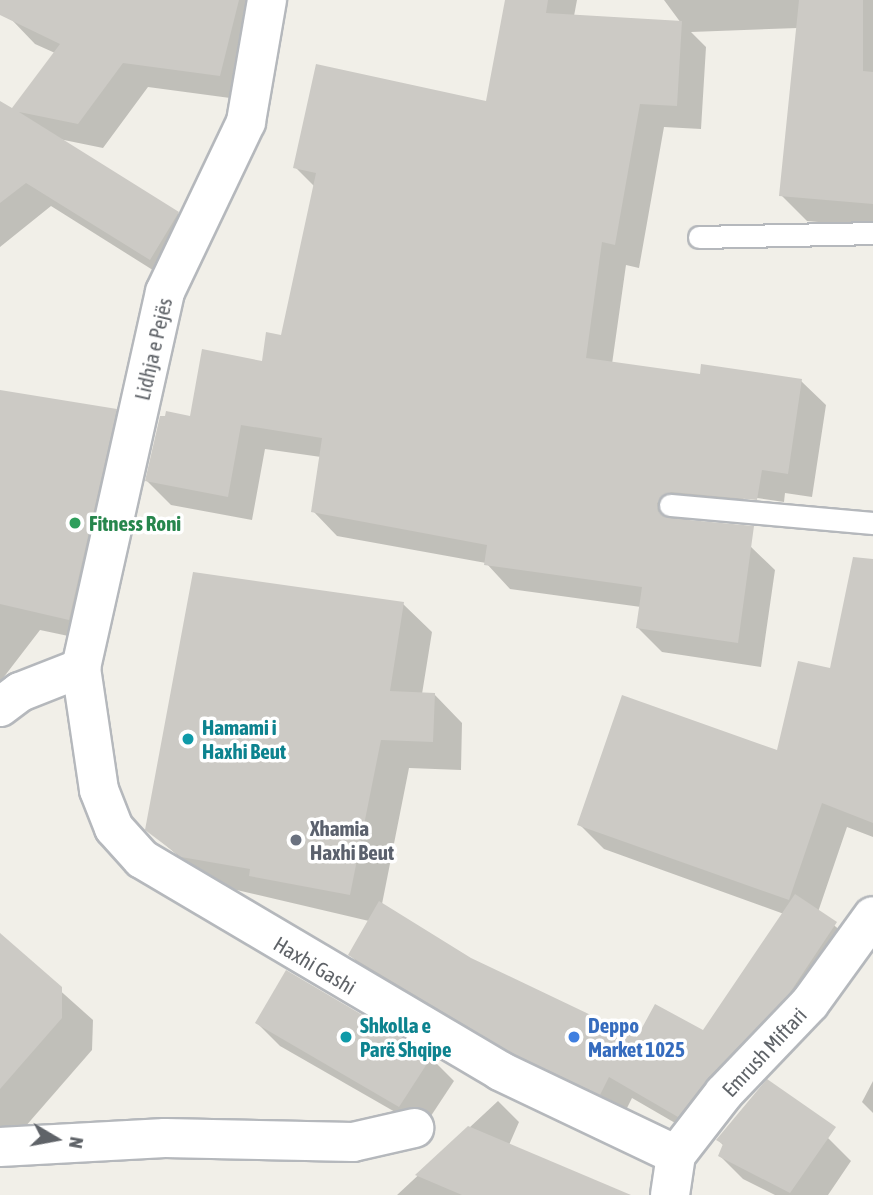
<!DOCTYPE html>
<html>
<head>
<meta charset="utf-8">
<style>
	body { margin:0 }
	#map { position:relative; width:873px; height:1195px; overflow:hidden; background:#f1efe8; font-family:"Asap Condensed",sans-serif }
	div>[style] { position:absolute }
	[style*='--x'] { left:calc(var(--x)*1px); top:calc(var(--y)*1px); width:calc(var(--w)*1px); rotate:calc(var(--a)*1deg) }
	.shadow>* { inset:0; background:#0003 }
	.building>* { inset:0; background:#cccac5 }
	.roads { filter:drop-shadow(2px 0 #b5b8bc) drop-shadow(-2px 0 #b5b8bc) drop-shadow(0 2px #b5b8bc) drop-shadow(0 -2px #b5b8bc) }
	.service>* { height:21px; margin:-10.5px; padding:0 10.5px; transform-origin:10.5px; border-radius:10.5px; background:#fff }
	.minor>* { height:38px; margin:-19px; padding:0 19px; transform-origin:19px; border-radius:19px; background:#fff }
	.dots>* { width:19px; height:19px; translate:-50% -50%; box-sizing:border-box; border:4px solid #fff; border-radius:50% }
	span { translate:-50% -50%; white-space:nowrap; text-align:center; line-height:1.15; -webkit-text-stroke:7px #fff; paint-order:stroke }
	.street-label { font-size:21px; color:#5f6368 }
	.leisure-label { font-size:21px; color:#27864d; font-weight:700 }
	.left { translate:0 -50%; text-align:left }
	.culture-label { font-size:21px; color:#0d838f; font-weight:700 }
	.worship-label { font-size:21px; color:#5b616d; font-weight:700 }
	.shop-label { font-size:21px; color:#366cbe; font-weight:700 }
	.north { position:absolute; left:21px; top:1104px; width:70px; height:70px; -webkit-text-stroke:5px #fff; paint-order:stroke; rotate:100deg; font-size:19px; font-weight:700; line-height:28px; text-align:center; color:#5f6368 }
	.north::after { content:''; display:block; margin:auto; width:24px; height:32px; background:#5f6368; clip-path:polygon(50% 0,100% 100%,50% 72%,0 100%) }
</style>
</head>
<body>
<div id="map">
	<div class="shadow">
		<i style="clip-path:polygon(20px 0,270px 0,245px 100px,148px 87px,103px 148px,59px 139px,178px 213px,202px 238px,175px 284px,51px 206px,0 247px,0 128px,55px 53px,35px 44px,11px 19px)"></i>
		<i style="clip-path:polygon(507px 0,577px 0,574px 16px,681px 23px,664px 0,873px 0,873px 227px,807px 221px,781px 195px,798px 28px,691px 32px,706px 47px,701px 129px,664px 127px,639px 268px,626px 265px,612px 364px,701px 376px,801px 381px,826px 405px,812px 497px,785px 493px,784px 502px,744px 496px,740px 519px,695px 515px,689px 521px,750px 546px,775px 570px,761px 667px,662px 652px,638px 628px,641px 607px,510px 589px,486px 563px,337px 536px,313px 511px,321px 457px,265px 449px,252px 520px,171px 505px,147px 481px,192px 418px,263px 363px,282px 337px,315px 187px,295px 167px,488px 103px)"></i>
		<i style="clip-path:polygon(0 392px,116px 410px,138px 433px,92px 641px,40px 630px,0 682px)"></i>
		<i style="clip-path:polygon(873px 572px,873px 837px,847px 827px,818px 912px,859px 946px,701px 1138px,632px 1098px,623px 1116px,550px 1081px,372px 977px,350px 955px,369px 921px,211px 884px,147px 829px,403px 604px,432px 632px,422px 694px,434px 694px,462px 723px,461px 770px,409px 768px,382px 904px,470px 959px,638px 1040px,704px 1032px,784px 914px,604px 849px,579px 824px,778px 752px,832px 670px)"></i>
		<i style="clip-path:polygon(0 937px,93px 1020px,92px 1050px,11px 1143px,0 1134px)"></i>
		<i style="clip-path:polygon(287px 972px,431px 1058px,454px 1081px,423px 1128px,280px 1046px,257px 1023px)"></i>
		<i style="clip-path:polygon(873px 1081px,873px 1113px,862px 1102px)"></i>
		<i style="clip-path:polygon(498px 1101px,519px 1122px,509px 1145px,602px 1195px,397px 1195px)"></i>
		<i style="clip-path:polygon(828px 1138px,851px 1161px,828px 1195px,775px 1195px,743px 1179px,720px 1156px,724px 1146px,718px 1140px)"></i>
	</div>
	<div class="building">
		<i style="clip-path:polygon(0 0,239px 0,220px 76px,123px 63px,78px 124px,19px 112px,179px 212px,150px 260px,26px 183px,0 203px,0 101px,12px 108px,60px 44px,0 15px)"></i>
		<i style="clip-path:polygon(505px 0,548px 0,546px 13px,682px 21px,677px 106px,640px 104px,615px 245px,602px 242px,586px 358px,700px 374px,701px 364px,802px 379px,788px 474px,762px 470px,757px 500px,671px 492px,657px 503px,658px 511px,668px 518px,754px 526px,738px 643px,636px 628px,642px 587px,484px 565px,487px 545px,311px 512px,322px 438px,241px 425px,228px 497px,145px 481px,160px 416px,165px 416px,166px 411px,190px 416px,202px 349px,262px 361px,266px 332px,281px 335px,316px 173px,293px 168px,316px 64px,486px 101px)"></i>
		<i style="clip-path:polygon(799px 0,863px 0,863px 71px,873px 72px,873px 204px,779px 196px)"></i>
		<i style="clip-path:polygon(0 390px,117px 409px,69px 620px,0 604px)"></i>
		<i style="clip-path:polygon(853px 557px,873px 559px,873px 823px,822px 803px,789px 900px,577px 825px,622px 695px,777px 750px,798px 661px,830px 668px)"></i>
		<i style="clip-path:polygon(193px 572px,404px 602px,390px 691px,435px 693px,433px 742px,381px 740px,350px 895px,249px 876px,250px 869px,181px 857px,145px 830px)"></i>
		<i style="clip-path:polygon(795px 894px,837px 922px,789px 994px,708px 1078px,678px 1117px,609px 1077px,600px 1095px,510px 1052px,348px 955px,379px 901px,471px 958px,637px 1037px,655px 1004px,703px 1030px)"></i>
		<i style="clip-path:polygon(0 933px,62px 987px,62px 1018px,0 1089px)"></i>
		<i style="clip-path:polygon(286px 970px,432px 1056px,399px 1107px,255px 1023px)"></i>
		<i style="clip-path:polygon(767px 1079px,836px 1127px,790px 1193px,718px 1156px,723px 1144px,716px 1140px)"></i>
		<i style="clip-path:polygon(468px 1126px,631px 1195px,462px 1195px,415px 1175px)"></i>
	</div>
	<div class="roads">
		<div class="service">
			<i style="--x:699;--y:237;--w:174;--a:-1.3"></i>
			<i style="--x:670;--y:505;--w:204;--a:5.1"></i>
		</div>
		<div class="minor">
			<i style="--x:267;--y:0;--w:124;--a:99.8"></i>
			<i style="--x:246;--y:122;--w:188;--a:115.5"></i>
			<i style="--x:165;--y:292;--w:385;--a:102.6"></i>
			<i style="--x:81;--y:668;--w:123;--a:81.6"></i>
			<i style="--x:99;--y:790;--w:41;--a:68.5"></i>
			<i style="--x:114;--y:828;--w:42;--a:47.9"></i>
			<i style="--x:142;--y:859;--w:416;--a:30.6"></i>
			<i style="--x:500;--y:1071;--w:195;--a:25.5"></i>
			<i style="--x:0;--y:707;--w:25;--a:-37"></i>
			<i style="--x:20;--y:692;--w:66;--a:-21.5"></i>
			<i style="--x:0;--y:1147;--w:165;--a:-3.1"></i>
			<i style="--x:165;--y:1138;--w:188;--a:1.2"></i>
			<i style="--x:353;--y:1142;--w:63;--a:-12.9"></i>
			<i style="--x:670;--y:1195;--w:40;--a:-81.5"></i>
			<i style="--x:676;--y:1155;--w:78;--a:-52.3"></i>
			<i style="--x:724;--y:1093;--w:124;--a:-46.3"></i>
			<i style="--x:810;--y:1003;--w:107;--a:-54.1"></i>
		</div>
	</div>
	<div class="dots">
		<i style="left:75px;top:523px;background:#2e9e5b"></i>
		<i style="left:188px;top:739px;background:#0f9aa8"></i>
		<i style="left:296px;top:840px;background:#6b7280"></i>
		<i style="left:346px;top:1037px;background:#0f9aa8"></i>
		<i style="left:574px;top:1037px;background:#3f7fe0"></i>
	</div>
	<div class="street-label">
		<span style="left:153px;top:349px;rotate:-77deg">Lidhja e Pejës</span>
		<span style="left:315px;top:965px;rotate:31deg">Haxhi Gashi</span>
		<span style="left:764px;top:1052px;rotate:-47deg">Emrush Miftari</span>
	</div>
	<div class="leisure-label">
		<span class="left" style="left:89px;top:523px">Fitness Roni</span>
	</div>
	<div class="culture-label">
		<span class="left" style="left:202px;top:739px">Hamami i<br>Haxhi Beut</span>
		<span class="left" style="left:360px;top:1037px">Shkolla e<br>Parë Shqipe</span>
	</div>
	<div class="worship-label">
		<span class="left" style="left:310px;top:840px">Xhamia<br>Haxhi Beut</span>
	</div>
	<div class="shop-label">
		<span class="left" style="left:588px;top:1037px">Deppo<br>Market 1025</span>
	</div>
	<div class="north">N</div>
</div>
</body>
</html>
